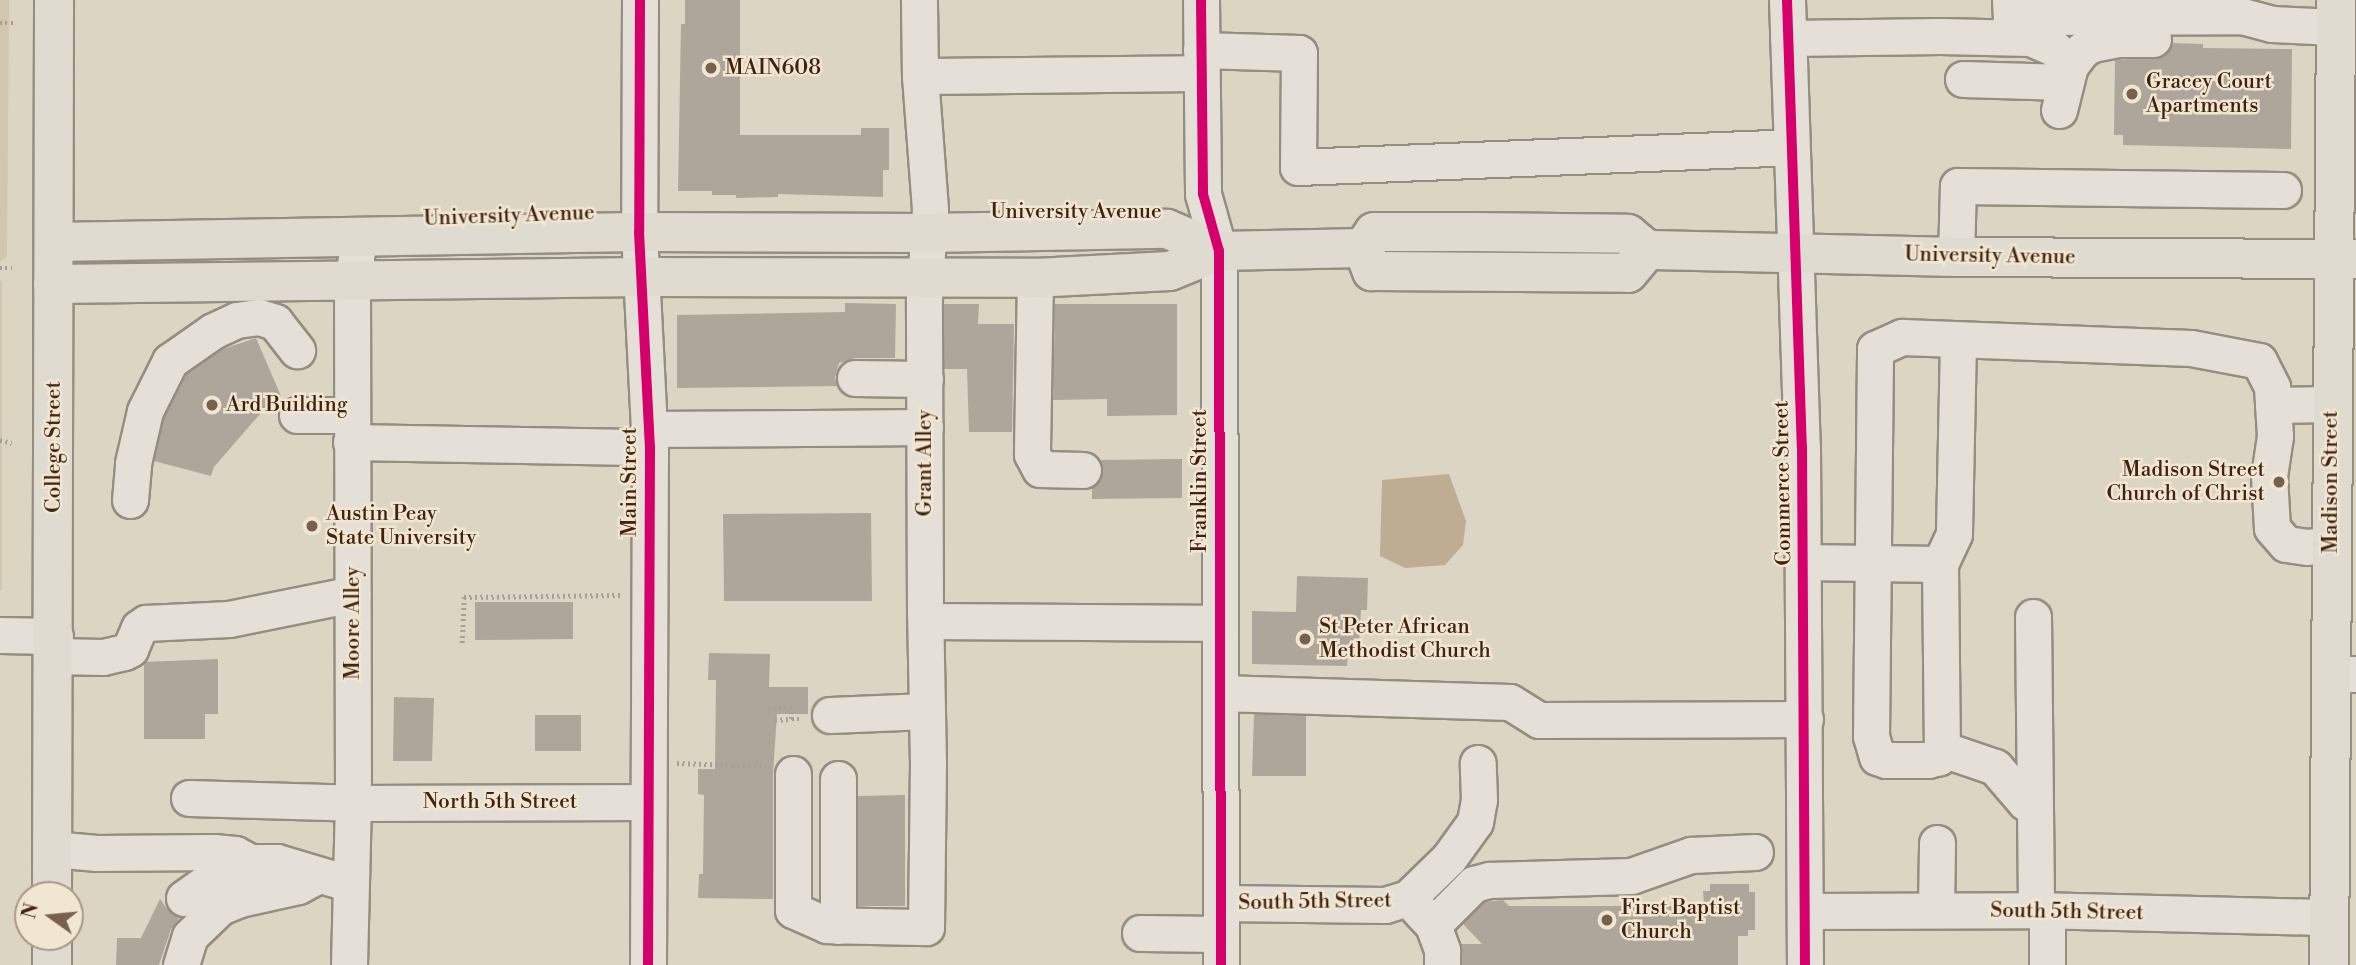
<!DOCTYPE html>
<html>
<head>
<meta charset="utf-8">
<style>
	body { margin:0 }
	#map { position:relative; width:2356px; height:965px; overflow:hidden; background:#ddd5c3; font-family:"Libre Bodoni",serif }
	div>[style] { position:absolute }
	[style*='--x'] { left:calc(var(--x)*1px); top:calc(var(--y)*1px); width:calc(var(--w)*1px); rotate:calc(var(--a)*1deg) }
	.green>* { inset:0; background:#d4c6ae }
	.water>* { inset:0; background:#beac93 }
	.building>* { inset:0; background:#aea69a }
	.path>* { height:4.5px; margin-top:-2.25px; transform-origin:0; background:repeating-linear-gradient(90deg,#a7a098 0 2px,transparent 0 5.5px) }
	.roads { filter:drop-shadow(2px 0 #968d81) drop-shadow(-2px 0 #968d81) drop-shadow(0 2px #968d81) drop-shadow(0 -2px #968d81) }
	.minor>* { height:35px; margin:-17.5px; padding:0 17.5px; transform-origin:17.5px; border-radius:17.5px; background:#e5e0d7 }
	.major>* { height:38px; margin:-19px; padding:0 19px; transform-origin:19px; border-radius:19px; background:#e0dbd1 }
	.cycleway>* { height:10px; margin:-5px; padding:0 5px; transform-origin:5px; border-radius:5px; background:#d6006c }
	.dots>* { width:19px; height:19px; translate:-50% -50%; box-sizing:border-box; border:4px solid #f0e6d1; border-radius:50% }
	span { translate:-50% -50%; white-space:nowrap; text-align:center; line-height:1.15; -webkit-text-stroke:5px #f0e6d1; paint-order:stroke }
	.poi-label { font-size:21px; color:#422111 }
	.left { translate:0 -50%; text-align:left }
	.right { translate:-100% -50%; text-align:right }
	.street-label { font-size:21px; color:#422111 }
	.north { position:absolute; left:14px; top:881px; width:70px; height:70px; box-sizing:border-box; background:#f0e6d1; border:2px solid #aa9784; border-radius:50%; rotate:285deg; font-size:19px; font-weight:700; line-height:28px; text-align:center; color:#422111 }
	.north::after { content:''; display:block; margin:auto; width:24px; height:32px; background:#78604f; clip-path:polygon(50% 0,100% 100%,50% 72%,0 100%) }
</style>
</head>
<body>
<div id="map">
	<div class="green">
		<i style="clip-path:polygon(0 0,9px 0,9px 16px,7px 257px,0 262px)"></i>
		<i style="clip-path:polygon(0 280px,2px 281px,2px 590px,0 590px)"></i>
	</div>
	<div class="water">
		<i style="clip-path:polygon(1449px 474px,1466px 521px,1463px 545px,1445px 565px,1405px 568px,1380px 556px,1382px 480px)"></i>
	</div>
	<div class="building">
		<i style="clip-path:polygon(685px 0,740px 0,740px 135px,861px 135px,861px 128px,889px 128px,889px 170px,883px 170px,883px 197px,778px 194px,778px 197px,736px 198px,736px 195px,712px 195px,712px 191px,678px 191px,681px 24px,685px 24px)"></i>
		<i style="clip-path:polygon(2172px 43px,2203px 44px,2203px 48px,2292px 49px,2291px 149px,2123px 145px,2123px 135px,2114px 135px,2115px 60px,2162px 57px)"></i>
		<i style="clip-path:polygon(845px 303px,896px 304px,895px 358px,855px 358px,839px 363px,835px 377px,837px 386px,677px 388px,677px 315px,845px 312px)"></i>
		<i style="clip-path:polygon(944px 304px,979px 304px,978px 324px,1014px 324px,1012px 432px,969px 432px,967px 369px,944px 369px)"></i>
		<i style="clip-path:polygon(1055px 304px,1177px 304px,1177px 415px,1107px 416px,1107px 399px,1053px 400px)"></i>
		<i style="clip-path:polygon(256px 338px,281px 396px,273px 399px,214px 467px,211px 476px,154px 461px,164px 418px,186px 375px,223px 349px)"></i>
		<i style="clip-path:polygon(1178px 459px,1182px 459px,1182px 498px,1092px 499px,1092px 488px,1100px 481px,1103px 471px,1100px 460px)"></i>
		<i style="clip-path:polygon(871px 513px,872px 601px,724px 601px,723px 514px)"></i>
		<i style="clip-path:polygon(1297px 576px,1368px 578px,1367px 610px,1361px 610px,1359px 643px,1356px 651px,1348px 652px,1347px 666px,1252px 664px,1252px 611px,1296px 612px)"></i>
		<i style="clip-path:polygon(475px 602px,573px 602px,573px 639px,475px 640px)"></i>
		<i style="clip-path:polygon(709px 653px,770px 654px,769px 687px,808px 687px,808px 714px,777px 714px,773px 774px,773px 899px,698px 898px,699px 874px,703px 874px,704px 795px,698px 794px,698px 769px,715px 769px,716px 680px,708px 680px)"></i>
		<i style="clip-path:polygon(218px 659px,218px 714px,205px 714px,205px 739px,144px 739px,144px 662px)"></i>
		<i style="clip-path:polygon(394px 697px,434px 698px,432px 761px,393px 761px)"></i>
		<i style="clip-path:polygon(1254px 714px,1306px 716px,1306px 776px,1252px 776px)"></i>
		<i style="clip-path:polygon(535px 715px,581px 715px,581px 751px,535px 751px)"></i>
		<i style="clip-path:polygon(905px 795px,905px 906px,858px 906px,858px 796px)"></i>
		<i style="clip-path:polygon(1710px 884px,1749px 884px,1749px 892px,1755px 892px,1755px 930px,1748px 930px,1748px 936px,1738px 936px,1738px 965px,1462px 965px,1461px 944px,1482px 944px,1463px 924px,1484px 902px,1503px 900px,1509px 906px,1704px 906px,1703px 891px,1710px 891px)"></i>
		<i style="clip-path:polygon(160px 899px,168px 910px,180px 917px,171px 929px,159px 965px,116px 965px,117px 938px,141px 938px)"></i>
	</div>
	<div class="path">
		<i style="--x:0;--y:23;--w:15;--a:0"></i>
		<i style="--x:0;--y:268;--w:12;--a:0"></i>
		<i style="--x:0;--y:440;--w:12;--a:14"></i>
		<i style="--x:462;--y:643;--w:46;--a:-87.5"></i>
		<i style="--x:464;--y:597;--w:156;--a:-0.7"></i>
		<i style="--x:768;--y:710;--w:23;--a:-10"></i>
		<i style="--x:791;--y:706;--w:13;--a:86"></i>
		<i style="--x:792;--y:719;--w:9;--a:0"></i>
		<i style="--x:775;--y:720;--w:17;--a:-3"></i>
		<i style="--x:677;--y:763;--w:89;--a:1.9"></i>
	</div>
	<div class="roads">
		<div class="minor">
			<i style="--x:640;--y:0;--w:232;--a:90.2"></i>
			<i style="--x:639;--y:232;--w:215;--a:87.1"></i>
			<i style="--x:650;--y:447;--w:518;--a:90.22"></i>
			<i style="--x:1201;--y:0;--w:194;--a:89.4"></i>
			<i style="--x:1203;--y:194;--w:59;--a:74.3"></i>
			<i style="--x:1219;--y:251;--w:714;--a:89.84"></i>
			<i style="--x:1787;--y:0;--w:447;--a:88.1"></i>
			<i style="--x:1802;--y:447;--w:518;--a:89.67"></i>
			<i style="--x:2010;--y:0;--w:17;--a:87"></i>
			<i style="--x:2011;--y:17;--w:231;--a:-0.2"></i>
			<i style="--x:2242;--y:16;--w:31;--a:15"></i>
			<i style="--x:2272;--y:24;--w:63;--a:2.7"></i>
			<i style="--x:1788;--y:38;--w:152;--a:-0.8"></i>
			<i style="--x:1940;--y:36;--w:90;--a:1.3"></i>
			<i style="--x:2030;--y:38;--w:26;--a:23"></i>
			<i style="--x:2054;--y:48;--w:24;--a:48"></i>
			<i style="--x:1201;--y:50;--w:98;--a:1.8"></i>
			<i style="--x:1299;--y:53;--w:114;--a:90.5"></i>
			<i style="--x:1298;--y:167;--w:493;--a:-2.3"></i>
			<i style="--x:920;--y:76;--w:281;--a:-0.6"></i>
			<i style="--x:1963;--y:79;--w:102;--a:1.7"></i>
			<i style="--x:2059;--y:110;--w:45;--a:-76"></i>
			<i style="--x:2070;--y:66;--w:20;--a:-53"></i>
			<i style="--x:2082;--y:50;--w:12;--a:-31"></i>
			<i style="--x:2092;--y:44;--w:25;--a:-11"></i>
			<i style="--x:2117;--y:39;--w:36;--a:0"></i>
			<i style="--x:1956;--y:257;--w:71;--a:-88.4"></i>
			<i style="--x:1958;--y:186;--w:325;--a:0.7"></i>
			<i style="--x:1035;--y:278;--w:176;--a:91"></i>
			<i style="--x:1032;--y:454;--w:17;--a:62"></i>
			<i style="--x:1040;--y:469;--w:43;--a:1.3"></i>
			<i style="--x:1958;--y:341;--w:193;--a:91.2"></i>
			<i style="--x:1954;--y:534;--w:33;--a:115"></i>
			<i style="--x:1940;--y:564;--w:185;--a:89.4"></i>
			<i style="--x:1942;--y:749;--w:9;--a:111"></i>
			<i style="--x:1939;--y:757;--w:11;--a:165"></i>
			<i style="--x:1928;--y:760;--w:42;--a:180"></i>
			<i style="--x:1886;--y:760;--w:9;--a:-162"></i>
			<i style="--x:1877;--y:757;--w:22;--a:-106"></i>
			<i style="--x:1871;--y:736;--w:387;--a:-89.4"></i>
			<i style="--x:1875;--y:349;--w:30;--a:-24"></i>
			<i style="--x:1902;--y:337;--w:289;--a:2.2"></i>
			<i style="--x:2191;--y:348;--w:69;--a:10.8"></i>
			<i style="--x:2259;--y:361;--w:29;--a:63"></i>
			<i style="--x:2272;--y:387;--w:49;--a:86.5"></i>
			<i style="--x:2275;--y:436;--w:40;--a:98.5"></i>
			<i style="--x:2269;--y:476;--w:52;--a:86.7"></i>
			<i style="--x:2272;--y:528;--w:21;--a:49"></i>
			<i style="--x:2286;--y:544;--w:21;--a:8"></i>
			<i style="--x:2307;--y:547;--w:24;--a:-7"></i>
			<i style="--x:855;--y:378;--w:70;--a:0.8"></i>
			<i style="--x:2273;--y:405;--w:58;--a:-1"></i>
			<i style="--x:297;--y:415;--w:55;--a:0"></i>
			<i style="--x:650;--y:429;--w:275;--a:-0.4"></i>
			<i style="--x:351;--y:442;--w:299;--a:1"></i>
			<i style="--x:130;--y:500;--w:37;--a:-85"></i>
			<i style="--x:133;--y:463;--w:53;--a:-77"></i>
			<i style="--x:145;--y:411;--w:56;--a:-63.4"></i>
			<i style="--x:170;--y:361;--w:52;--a:-34.9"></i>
			<i style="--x:213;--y:331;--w:26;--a:-25"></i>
			<i style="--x:237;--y:320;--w:22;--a:-8"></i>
			<i style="--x:259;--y:317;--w:17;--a:17"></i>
			<i style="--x:275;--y:322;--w:36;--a:52"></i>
			<i style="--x:1804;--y:562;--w:136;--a:0.8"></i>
			<i style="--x:2033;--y:617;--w:293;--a:89.4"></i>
			<i style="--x:945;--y:621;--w:275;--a:0.4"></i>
			<i style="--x:0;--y:635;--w:55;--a:1"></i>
			<i style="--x:55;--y:656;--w:48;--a:1.2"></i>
			<i style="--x:103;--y:657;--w:22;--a:-13"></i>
			<i style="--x:124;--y:652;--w:7;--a:-27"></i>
			<i style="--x:130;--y:649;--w:23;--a:-67"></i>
			<i style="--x:139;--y:628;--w:9;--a:-36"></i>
			<i style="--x:146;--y:623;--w:83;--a:-2.8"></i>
			<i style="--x:229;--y:619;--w:126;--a:-11.4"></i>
			<i style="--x:2330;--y:673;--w:26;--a:2"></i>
			<i style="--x:1220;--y:693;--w:290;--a:1.8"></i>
			<i style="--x:1510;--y:702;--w:34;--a:32"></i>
			<i style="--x:1539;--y:720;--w:266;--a:-0.2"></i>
			<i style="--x:830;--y:715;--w:97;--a:-2.4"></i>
			<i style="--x:1942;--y:749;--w:56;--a:18.8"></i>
			<i style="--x:1995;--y:767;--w:46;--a:49.4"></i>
			<i style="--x:2025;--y:802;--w:12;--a:35"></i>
			<i style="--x:793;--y:774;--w:136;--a:90"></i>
			<i style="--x:793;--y:910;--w:37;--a:24"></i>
			<i style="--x:827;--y:925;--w:99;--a:1.2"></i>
			<i style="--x:926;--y:927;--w:163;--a:-89.3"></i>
			<i style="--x:928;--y:764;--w:151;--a:-91.1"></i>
			<i style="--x:925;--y:613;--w:314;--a:-90.2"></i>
			<i style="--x:924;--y:299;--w:90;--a:-86.2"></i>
			<i style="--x:930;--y:209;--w:133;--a:-94.3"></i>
			<i style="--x:920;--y:76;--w:76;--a:-90.8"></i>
			<i style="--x:838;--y:779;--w:147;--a:90"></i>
			<i style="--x:189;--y:798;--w:164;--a:1.7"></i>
			<i style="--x:353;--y:803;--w:295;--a:-0.2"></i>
			<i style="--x:52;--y:849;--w:45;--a:5.1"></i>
			<i style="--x:97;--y:853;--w:117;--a:-0.5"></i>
			<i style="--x:214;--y:852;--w:21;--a:5"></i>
			<i style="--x:235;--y:854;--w:17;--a:28"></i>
			<i style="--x:184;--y:898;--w:32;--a:-35"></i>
			<i style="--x:210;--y:880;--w:44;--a:-24.2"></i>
			<i style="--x:250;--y:862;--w:27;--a:0"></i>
			<i style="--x:277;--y:862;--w:77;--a:16.6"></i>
			<i style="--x:1221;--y:903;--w:164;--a:0.7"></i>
			<i style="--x:1385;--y:905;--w:24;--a:-17"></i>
			<i style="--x:1408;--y:898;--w:57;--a:-44.3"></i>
			<i style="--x:1449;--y:858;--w:44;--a:-54.2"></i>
			<i style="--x:1475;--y:822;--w:22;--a:-80"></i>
			<i style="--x:1479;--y:800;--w:37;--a:-92"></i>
			<i style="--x:1418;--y:909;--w:22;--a:47"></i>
			<i style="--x:1433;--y:925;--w:27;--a:70"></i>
			<i style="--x:1442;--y:950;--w:15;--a:90"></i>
			<i style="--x:1936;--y:910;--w:67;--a:-89.1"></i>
			<i style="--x:1805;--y:911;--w:231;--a:-0.2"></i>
			<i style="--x:2036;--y:910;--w:292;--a:1.4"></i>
			<i style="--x:2047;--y:911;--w:54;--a:90"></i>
			<i style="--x:1433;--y:925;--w:58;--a:-45"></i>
			<i style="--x:1474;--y:884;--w:16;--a:-15"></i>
			<i style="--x:1489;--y:880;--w:142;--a:-1.6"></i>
			<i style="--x:1631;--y:876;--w:64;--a:-19.3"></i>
			<i style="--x:1691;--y:855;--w:64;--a:-2.7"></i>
			<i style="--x:1140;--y:933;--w:81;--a:0.7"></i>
			<i style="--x:181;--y:965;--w:30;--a:-73"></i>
			<i style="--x:190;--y:936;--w:42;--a:-44"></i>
			<i style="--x:220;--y:907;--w:22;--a:-22"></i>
			<i style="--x:240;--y:899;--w:59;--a:-12.6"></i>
			<i style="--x:298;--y:886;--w:21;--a:-28"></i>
			<i style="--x:349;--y:965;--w:162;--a:-88.6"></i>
			<i style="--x:353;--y:803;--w:520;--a:-90.11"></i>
			<i style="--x:352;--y:283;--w:45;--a:-81"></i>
		</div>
		<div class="major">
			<i style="--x:54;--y:242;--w:585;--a:-0.98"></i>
			<i style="--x:639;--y:232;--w:289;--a:0.2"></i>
			<i style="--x:928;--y:233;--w:239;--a:-1"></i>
			<i style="--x:1167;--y:229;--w:56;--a:22.9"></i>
			<i style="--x:1363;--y:248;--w:19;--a:-55"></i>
			<i style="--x:1374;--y:232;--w:101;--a:0"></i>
			<i style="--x:1475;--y:232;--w:153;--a:0.7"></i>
			<i style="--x:1628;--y:234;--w:25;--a:40"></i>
			<i style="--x:1647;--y:250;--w:309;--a:1.3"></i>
			<i style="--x:1956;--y:257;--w:400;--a:0.3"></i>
			<i style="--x:1363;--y:248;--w:25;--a:69"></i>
			<i style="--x:1372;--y:271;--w:256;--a:0.4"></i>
			<i style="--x:1628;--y:273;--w:30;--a:-50"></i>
			<i style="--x:53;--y:284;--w:590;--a:-0.68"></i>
			<i style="--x:643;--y:277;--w:392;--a:0.1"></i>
			<i style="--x:1035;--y:278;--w:135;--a:-3"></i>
			<i style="--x:1170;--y:271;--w:53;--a:-22.2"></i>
			<i style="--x:1219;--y:251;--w:144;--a:-1.2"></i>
			<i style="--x:52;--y:895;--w:895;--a:-89.87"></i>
			<i style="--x:52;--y:965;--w:28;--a:-90"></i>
			<i style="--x:2329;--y:965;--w:965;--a:-89.58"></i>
		</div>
	</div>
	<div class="cycleway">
		<i style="--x:640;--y:0;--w:232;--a:90.2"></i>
		<i style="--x:639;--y:232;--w:215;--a:87.1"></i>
		<i style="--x:650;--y:447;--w:518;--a:90.22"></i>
		<i style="--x:1201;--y:0;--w:194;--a:89.4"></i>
		<i style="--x:1203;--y:194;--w:59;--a:74.3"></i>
		<i style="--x:1219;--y:251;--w:714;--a:89.84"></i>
		<i style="--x:1787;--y:0;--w:447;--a:88.1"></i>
		<i style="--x:1802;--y:447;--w:518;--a:89.67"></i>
	</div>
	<div class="dots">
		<i style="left:711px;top:68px;background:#78604f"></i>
		<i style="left:2132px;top:94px;background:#78604f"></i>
		<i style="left:212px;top:405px;background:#78604f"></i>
		<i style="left:2279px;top:482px;background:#78604f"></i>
		<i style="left:312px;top:526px;background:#78604f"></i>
		<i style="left:1305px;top:639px;background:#78604f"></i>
		<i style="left:1607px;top:920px;background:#78604f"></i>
	</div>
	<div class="poi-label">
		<span class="left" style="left:725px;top:68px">MAIN608</span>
		<span class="left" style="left:2146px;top:94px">Gracey Court<br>Apartments</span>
		<span class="left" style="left:226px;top:405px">Ard Building</span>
		<span class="right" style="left:2265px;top:482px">Madison Street<br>Church of Christ</span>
		<span class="left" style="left:326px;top:526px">Austin Peay<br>State University</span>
		<span class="left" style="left:1319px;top:639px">St Peter African<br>Methodist Church</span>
		<span class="left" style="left:1621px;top:920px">First Baptist<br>Church</span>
	</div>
	<div class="street-label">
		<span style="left:1076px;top:212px">University Avenue</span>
		<span style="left:509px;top:216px;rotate:-2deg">University Avenue</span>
		<span style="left:1990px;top:256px;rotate:1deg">University Avenue</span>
		<span style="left:54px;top:447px;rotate:-90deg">College Street</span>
		<span style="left:925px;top:463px;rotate:-90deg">Grant Alley</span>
		<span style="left:1200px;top:481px;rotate:-90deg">Franklin Street</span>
		<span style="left:630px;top:482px;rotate:-90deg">Main Street</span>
		<span style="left:2331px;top:482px;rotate:-90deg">Madison Street</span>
		<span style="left:1783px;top:483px;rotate:-91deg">Commerce Street</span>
		<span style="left:353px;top:623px;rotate:-90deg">Moore Alley</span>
		<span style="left:500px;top:802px">North 5th Street</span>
		<span style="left:1315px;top:902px;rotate:-1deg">South 5th Street</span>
		<span style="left:2067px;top:912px;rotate:1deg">South 5th Street</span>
	</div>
	<div class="north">N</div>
</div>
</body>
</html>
